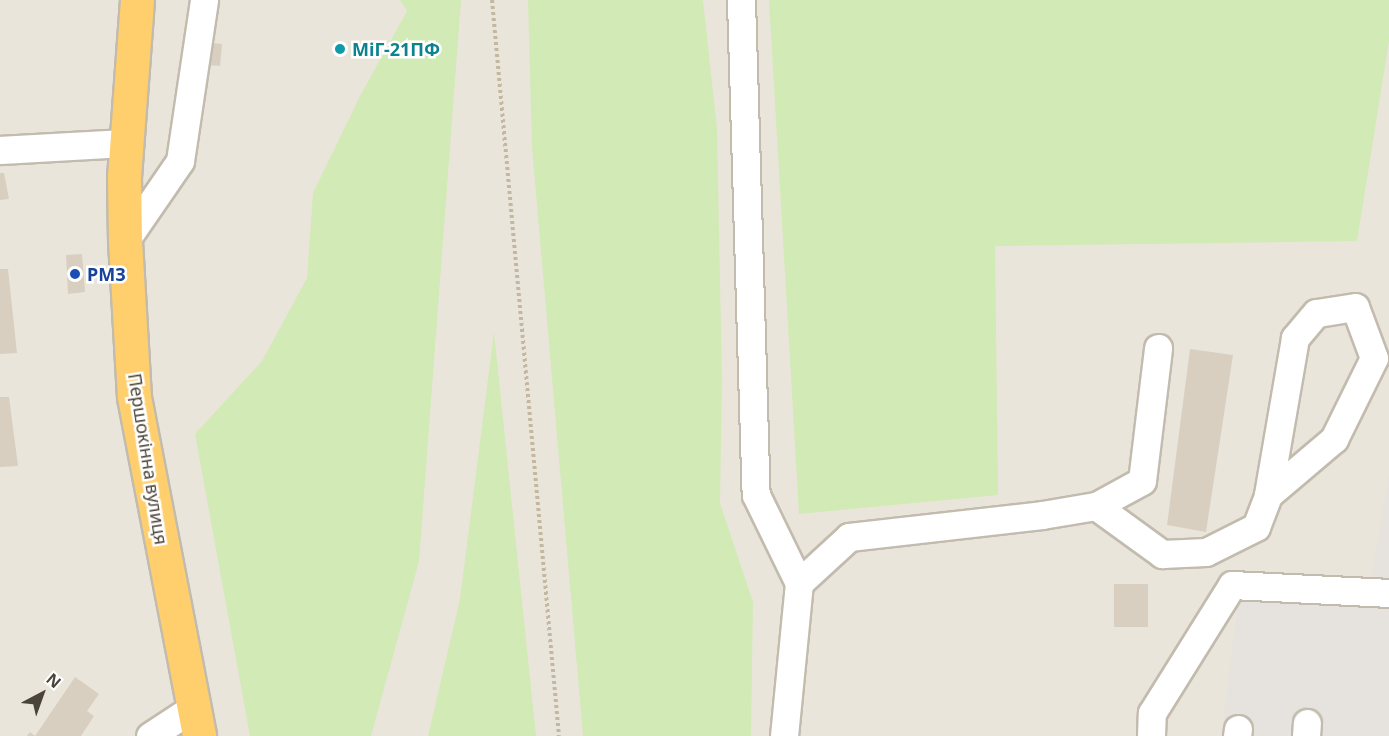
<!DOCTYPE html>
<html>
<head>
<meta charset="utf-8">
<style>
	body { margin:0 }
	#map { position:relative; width:1389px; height:736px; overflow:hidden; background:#f6f3ec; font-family:"Noto Sans",sans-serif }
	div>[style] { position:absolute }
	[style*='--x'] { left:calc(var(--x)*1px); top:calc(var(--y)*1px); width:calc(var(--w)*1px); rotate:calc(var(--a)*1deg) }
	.residential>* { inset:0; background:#eae5da }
	.industrial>* { inset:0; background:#e6e2dd }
	.green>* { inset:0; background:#d2eab5 }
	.building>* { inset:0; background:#d8cfc1 }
	.path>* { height:4px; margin-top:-2px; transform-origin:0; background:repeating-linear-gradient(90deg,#c4b79f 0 3px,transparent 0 6px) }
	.roads { filter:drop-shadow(2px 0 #c2bbae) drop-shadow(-2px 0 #c2bbae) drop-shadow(0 2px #c2bbae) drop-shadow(0 -2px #c2bbae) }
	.minor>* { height:27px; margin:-13.5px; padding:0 13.5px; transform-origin:13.5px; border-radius:13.5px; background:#fff }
	.highway>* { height:33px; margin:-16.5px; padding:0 16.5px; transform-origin:16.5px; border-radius:16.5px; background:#ffcf6e }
	.dots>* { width:16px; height:16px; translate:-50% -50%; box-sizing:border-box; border:3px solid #fff; border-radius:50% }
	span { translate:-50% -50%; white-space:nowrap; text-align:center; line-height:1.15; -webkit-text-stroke:5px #fff; paint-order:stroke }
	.culture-label { font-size:18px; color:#0d838f; font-weight:700 }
	.left { translate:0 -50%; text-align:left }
	.transit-label { font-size:18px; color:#164399; font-weight:700 }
	.street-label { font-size:18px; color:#4b4439 }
	.north { position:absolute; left:12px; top:664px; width:60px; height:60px; -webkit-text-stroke:4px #fff; paint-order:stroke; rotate:41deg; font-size:16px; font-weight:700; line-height:24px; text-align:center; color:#4b4439 }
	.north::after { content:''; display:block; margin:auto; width:21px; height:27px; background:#4b4439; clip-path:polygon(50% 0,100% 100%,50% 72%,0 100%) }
</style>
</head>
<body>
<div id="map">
	<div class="residential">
		<i style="clip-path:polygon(0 0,1389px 0,1389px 736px,0 736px)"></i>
	</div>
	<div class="industrial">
		<i style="clip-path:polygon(1389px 475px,1389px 736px,1221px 736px,1239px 592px,1368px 599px)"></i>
	</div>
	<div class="green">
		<i style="clip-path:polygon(400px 0,461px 0,419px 561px,371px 736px,250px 736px,195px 434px,262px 361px,307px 278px,313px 193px,360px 96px,407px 11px)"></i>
		<i style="clip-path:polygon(528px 0,703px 0,717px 129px,722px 380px,720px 503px,753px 602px,751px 736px,583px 736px,532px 147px)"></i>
		<i style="clip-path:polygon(769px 0,1389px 0,1389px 41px,1357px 241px,995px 246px,998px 495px,799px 514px)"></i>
		<i style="clip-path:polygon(494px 332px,536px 736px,428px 736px,460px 599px)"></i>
	</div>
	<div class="building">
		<i style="clip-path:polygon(212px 43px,222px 44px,220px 66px,209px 65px)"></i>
		<i style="clip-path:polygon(0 173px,4px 173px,9px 199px,0 200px)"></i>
		<i style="clip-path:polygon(82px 254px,85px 292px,68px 294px,66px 255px)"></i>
		<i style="clip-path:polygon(0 269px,8px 269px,17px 353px,0 354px)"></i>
		<i style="clip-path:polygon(1190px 349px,1233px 355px,1206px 532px,1167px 525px)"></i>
		<i style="clip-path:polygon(0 397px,9px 397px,18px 466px,0 467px)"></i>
		<i style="clip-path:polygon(1114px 584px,1148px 584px,1148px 627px,1114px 627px)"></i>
		<i style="clip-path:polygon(75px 677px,99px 694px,87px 711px,94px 716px,81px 736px,27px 736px,30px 732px,35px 736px)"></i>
	</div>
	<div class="path">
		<i style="--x:492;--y:0;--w:739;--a:84.8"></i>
	</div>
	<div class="roads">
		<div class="minor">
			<i style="--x:741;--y:0;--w:495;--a:88.3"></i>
			<i style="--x:756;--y:495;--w:98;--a:64"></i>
			<i style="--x:799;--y:583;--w:154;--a:95.6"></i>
			<i style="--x:0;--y:150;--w:125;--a:-3.2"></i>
			<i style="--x:125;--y:241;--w:97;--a:-55.5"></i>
			<i style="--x:180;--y:161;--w:163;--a:-81.5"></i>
			<i style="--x:1096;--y:506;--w:52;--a:-28.5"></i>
			<i style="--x:1142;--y:481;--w:134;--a:-83.1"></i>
			<i style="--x:799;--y:583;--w:68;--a:-42.6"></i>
			<i style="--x:849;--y:537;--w:194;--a:-6.5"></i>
			<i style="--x:1042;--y:515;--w:55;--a:-9.5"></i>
			<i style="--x:1096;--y:506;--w:82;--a:36"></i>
			<i style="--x:1162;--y:554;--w:44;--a:-2.6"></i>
			<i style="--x:1206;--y:552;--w:56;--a:-26.6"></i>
			<i style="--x:1256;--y:527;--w:34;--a:-69"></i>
			<i style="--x:1268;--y:495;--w:87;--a:-40.3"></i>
			<i style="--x:1334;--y:439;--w:90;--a:-63.7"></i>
			<i style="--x:1374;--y:358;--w:54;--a:-110.4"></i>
			<i style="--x:1355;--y:307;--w:39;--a:171"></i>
			<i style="--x:1316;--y:313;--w:33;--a:130"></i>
			<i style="--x:1295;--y:338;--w:159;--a:99.8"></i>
			<i style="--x:150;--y:736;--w:51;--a:-33.1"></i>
			<i style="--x:1151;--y:736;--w:23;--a:-88"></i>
			<i style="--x:1152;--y:713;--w:151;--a:-58"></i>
			<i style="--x:1232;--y:585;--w:157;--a:2.9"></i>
			<i style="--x:1237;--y:736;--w:7;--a:-82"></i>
			<i style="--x:1306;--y:736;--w:13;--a:-86"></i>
		</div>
		<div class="highway">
			<i style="--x:137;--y:0;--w:177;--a:94.2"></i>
			<i style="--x:124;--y:177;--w:64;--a:89.1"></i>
			<i style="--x:125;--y:241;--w:156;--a:86.7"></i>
			<i style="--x:134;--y:397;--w:345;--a:79.1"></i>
		</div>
	</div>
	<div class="dots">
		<i style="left:340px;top:49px;background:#0f9aa8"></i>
		<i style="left:75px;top:274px;background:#1a4fb4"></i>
	</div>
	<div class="culture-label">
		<span class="left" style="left:352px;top:49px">МіГ-21ПФ</span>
	</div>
	<div class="transit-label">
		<span class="left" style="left:87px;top:274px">РМЗ</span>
	</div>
	<div class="street-label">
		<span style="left:148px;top:459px;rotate:81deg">Першокінна вулиця</span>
	</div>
	<div class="north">N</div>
</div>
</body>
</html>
